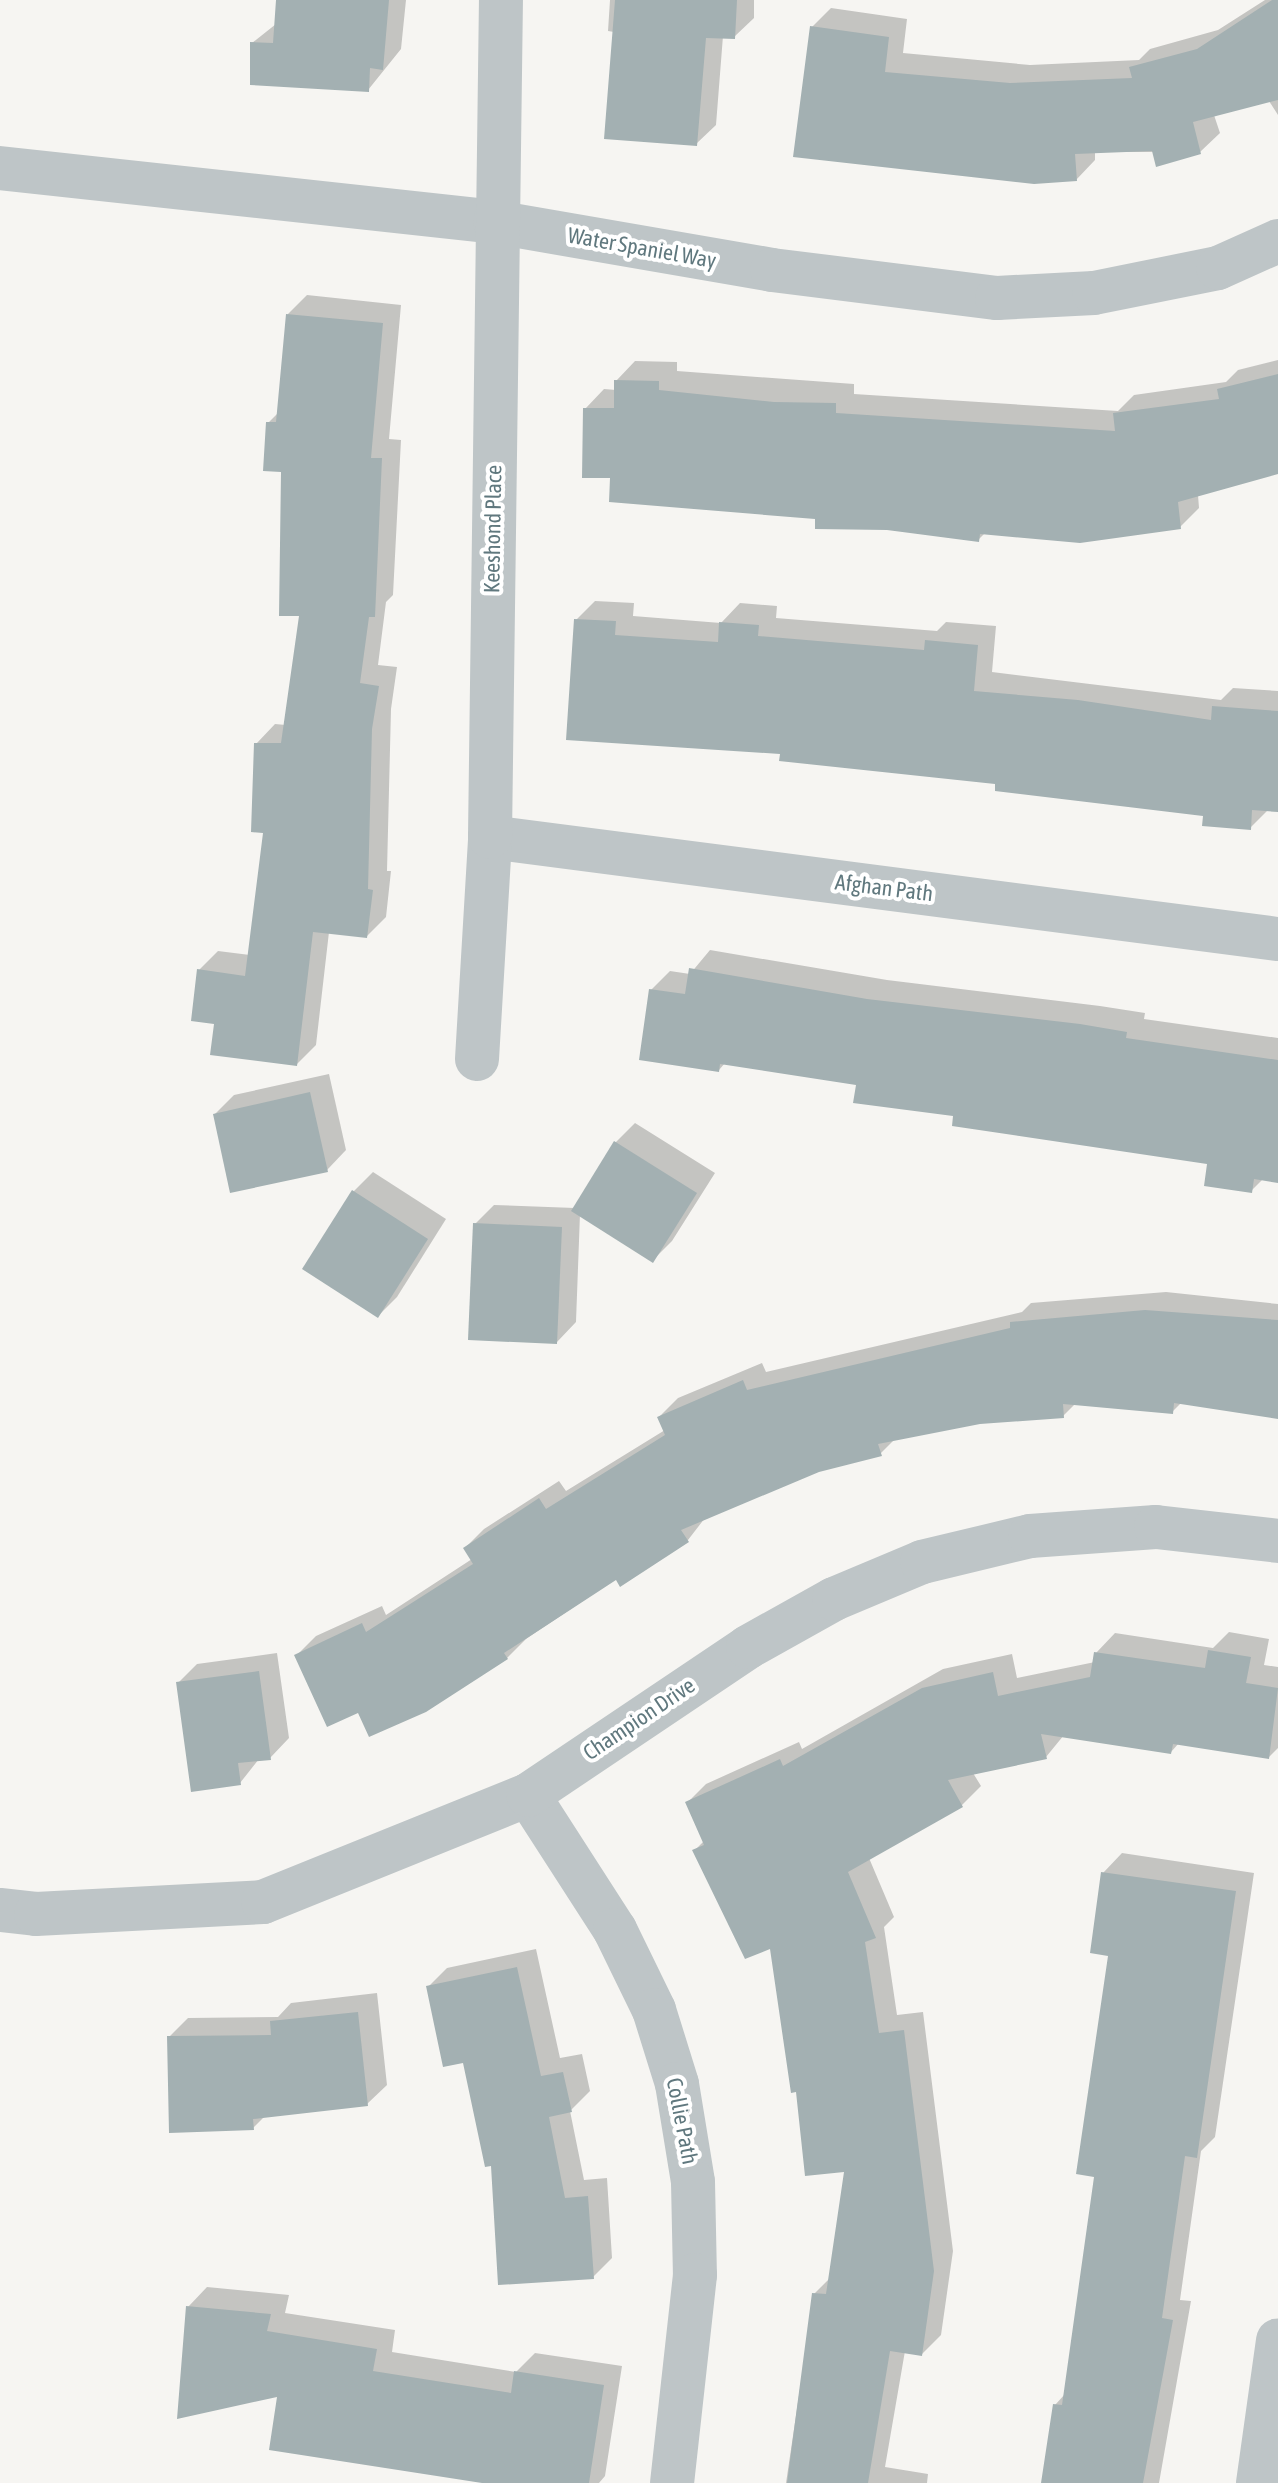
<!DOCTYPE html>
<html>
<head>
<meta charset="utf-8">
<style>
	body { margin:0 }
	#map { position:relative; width:1278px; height:2483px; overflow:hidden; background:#f6f5f2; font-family:"Asap Condensed",sans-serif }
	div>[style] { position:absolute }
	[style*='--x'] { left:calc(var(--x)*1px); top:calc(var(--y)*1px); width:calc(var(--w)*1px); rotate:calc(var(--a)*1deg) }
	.shadow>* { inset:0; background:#0003 }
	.building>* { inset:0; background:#a3b0b2 }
	.street>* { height:44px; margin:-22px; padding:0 22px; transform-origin:22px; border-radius:22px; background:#bec5c7 }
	span { translate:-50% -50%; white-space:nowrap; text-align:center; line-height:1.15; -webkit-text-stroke:8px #fff; paint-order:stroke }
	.street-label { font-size:22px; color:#60787e }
</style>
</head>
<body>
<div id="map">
	<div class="shadow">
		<i style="clip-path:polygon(278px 0,406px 0,401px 49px,368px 90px,252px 43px,276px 24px)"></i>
		<i style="clip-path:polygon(610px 0,754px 0,754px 18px,734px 37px,723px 36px,716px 125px,696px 144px,614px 32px,608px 31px)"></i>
		<i style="clip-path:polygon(1265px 0,1278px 0,1278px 115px,1269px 101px,1214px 115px,1220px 133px,1200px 152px,1095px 152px,1095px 160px,1076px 180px,1034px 182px,812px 27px,831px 8px,907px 19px,903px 53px,1030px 65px,1139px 60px,1150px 49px,1218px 30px)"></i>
		<i style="clip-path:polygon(307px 295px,401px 305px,389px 439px,401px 440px,393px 595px,386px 602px,378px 665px,397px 667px,391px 709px,387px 871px,391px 871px,386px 917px,367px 936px,329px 932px,316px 1045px,297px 1064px,216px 1022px,199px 970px,218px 951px,250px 955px,265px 831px,256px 744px,275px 724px,286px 725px,301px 614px,283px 470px,268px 423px,279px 412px,288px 314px)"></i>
		<i style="clip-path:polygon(1278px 360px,1278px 473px,1198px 495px,1199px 508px,1180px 527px,986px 532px,979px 539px,817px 517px,612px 477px,585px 409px,604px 389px,616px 390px,616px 381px,635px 361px,677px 362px,677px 371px,854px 384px,854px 394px,1118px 411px,1134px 395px,1226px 382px,1238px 370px)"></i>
		<i style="clip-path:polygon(595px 601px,634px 603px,633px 616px,721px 623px,740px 603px,777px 606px,776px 618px,937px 631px,946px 622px,996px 626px,992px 672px,1221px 700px,1233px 688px,1278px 691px,1278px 810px,1269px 809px,1250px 828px,1205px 814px,782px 752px,576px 620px)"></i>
		<i style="clip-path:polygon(710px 950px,887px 980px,1100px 1006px,1145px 1013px,1144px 1019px,1278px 1038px,1278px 1181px,1264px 1178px,1251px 1191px,1209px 1162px,955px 1115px,858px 1083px,725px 1063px,719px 1070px,651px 990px,670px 971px,690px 974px)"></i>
		<i style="clip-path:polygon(329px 1074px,346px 1150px,327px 1170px,215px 1114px,234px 1095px)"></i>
		<i style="clip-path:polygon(635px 1123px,715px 1173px,672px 1241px,653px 1260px,580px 1214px,576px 1322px,557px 1342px,475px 1224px,494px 1205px,575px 1208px,616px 1142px)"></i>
		<i style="clip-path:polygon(373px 1172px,446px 1219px,397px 1297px,378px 1316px,305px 1269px,354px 1191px)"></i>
		<i style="clip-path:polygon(1166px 1292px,1278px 1304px,1278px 1417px,1182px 1402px,1172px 1412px,1076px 1403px,1063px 1416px,980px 1422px,896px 1438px,880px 1454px,818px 1471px,705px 1518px,688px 1540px,617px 1578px,526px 1639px,507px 1658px,359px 1711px,297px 1655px,316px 1636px,382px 1606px,386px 1615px,472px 1559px,465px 1548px,484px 1529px,559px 1481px,566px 1491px,665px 1430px,659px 1417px,678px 1398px,762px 1363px,766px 1372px,1022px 1312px,1031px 1303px)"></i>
		<i style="clip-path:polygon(1229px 1632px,1269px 1639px,1264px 1665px,1278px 1667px,1278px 1748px,1269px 1757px,1179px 1743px,1171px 1752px,1064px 1735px,1046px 1757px,973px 1773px,981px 1786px,962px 1805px,869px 1858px,894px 1917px,884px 1927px,897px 2015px,923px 2012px,953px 2251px,941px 2335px,922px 2354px,905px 2351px,885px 2467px,928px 2474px,927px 2483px,786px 2483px,814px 2294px,831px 2277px,846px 2170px,798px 2090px,771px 1946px,695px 1850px,704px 1841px,687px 1803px,706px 1784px,799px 1742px,802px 1749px,943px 1669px,1012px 1654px,1017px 1678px,1095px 1662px,1096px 1653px,1115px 1633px,1213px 1648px)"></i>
		<i style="clip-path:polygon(277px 1653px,289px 1738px,270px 1758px,259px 1759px,240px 1783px,178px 1683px,197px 1664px)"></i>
		<i style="clip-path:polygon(1122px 1853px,1254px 1873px,1215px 2137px,1201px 2151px,1180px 2300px,1191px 2301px,1159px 2483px,1043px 2483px,1055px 2405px,1065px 2394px,1097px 2176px,1111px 1954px,1103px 1873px)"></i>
		<i style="clip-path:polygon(536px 1949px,560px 2058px,582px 2054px,590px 2091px,570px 2111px,584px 2180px,607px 2178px,612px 2258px,593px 2277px,493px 2163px,465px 2060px,428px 1987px,447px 1968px)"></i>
		<i style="clip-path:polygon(377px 1993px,387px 2085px,367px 2104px,266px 2115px,253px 2128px,169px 2037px,188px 2018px,278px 2017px,291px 2003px)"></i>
		<i style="clip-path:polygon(207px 2287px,289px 2295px,285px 2313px,395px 2330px,392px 2352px,516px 2372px,535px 2353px,622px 2366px,605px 2476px,599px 2483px,502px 2483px,279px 2395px,188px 2307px)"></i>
	</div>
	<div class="building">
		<i style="clip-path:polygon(276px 0,389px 0,383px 70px,370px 68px,369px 92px,250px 85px,250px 42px,273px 43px)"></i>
		<i style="clip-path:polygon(615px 0,737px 0,735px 39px,706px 38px,697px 146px,604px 139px)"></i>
		<i style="clip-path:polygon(1272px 0,1278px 0,1278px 100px,1193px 122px,1201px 154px,1156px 167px,1152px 151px,1075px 154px,1077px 181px,1034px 184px,793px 157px,810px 26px,889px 37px,885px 72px,1010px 83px,1132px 78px,1129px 67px,1197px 49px)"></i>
		<i style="clip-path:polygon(286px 314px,383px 323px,371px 458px,382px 458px,375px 617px,369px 617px,360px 683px,379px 686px,372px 729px,368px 889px,373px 890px,367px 938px,313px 932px,297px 1066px,210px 1055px,214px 1024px,191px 1021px,197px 969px,245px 976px,263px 833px,251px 832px,254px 743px,281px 743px,299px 616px,279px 616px,281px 472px,263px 471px,266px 422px,276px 422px)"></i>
		<i style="clip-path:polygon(1278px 374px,1278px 474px,1178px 502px,1181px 529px,1080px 543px,980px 534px,979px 542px,887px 530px,815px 529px,815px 519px,609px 502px,610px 478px,582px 478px,583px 408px,614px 408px,614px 380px,659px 381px,659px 390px,774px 402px,836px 403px,836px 413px,1115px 431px,1113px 413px,1219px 399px,1217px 389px)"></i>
		<i style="clip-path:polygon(574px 619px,616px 621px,615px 635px,718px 642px,719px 622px,759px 625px,758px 636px,924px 650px,925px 640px,978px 645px,974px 691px,1078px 700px,1211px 720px,1212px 706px,1278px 711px,1278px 812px,1252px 810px,1251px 830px,1202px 826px,1203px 816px,995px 791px,995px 784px,779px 761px,780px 754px,566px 740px)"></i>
		<i style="clip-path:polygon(689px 968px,867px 999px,1080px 1024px,1127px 1032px,1126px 1038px,1278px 1060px,1278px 1183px,1254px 1179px,1252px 1193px,1204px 1186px,1207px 1164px,952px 1126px,953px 1116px,853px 1103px,856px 1085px,720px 1064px,719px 1072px,639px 1060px,649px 989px,685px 994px)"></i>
		<i style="clip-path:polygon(310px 1092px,328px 1172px,230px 1193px,213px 1114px)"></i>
		<i style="clip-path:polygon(614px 1141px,697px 1193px,653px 1263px,571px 1211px)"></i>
		<i style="clip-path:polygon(352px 1190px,428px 1239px,378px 1318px,302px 1269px)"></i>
		<i style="clip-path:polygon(473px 1223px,562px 1227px,557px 1344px,468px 1340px)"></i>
		<i style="clip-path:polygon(1145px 1310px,1278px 1320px,1278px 1419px,1174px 1403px,1173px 1414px,1063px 1404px,1064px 1418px,980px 1424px,878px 1444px,882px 1456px,819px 1472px,681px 1530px,689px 1542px,620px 1587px,616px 1580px,504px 1653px,508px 1659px,426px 1712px,369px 1737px,358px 1713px,327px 1727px,294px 1655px,362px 1623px,366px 1632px,473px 1564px,463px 1548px,539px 1498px,546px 1509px,665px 1435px,657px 1417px,743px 1380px,747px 1390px,1010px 1328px,1010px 1322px)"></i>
		<i style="clip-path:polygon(1208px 1650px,1251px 1657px,1246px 1683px,1278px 1688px,1269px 1759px,1173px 1744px,1171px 1754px,1041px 1734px,1047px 1759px,948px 1780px,963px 1807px,848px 1872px,876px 1938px,865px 1942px,879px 2033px,904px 2030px,934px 2271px,922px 2356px,890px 2351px,868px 2483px,787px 2483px,812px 2293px,826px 2294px,844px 2172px,805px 2176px,796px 2092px,791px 2093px,770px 1949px,745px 1959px,692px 1850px,704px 1845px,685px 1802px,780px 1759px,783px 1766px,922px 1688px,993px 1672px,998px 1696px,1090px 1677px,1094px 1652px,1205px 1668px)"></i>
		<i style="clip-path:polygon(259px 1671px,271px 1760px,238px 1763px,241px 1785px,191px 1792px,176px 1682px)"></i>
		<i style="clip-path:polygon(1101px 1872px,1236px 1891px,1197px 2158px,1185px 2156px,1162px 2318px,1173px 2320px,1143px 2483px,1041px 2483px,1053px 2404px,1062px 2405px,1094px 2177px,1076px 2174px,1108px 1956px,1090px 1953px)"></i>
		<i style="clip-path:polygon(517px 1967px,541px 2076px,563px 2072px,572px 2112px,549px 2117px,565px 2198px,588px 2196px,594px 2279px,498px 2285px,491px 2166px,485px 2167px,463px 2063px,443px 2067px,426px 1986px)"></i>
		<i style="clip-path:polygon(358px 2012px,368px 2106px,253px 2119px,254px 2130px,169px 2133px,167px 2036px,271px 2035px,270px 2021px)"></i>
		<i style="clip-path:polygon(186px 2306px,271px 2314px,267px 2331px,377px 2349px,373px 2371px,511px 2393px,514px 2371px,604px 2385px,589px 2483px,482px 2483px,269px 2450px,277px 2397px,177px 2419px)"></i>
	</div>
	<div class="street">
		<i style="--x:0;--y:168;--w:498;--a:6.2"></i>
		<i style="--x:495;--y:222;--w:281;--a:9.8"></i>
		<i style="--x:772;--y:270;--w:227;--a:7.1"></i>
		<i style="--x:997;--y:298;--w:97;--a:-3"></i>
		<i style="--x:1094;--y:293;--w:126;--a:-11.4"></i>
		<i style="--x:1218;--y:268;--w:66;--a:-24.2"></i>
		<i style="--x:490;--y:837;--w:795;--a:7.38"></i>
		<i style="--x:477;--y:1059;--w:222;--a:-86.6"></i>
		<i style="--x:490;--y:837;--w:837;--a:-89.25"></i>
		<i style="--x:528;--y:1795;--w:161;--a:57.2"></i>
		<i style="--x:615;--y:1930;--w:89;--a:64"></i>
		<i style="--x:654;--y:2010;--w:77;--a:72.7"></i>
		<i style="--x:677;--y:2084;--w:99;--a:80.7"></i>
		<i style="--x:693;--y:2182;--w:93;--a:88.8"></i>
		<i style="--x:695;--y:2275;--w:209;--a:96.3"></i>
		<i style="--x:0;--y:1910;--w:36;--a:6"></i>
		<i style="--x:36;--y:1914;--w:227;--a:-3"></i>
		<i style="--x:263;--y:1902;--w:286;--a:-22"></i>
		<i style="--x:528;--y:1795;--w:265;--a:-33.9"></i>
		<i style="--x:748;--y:1647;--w:98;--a:-29.2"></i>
		<i style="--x:834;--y:1599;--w:95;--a:-22.8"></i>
		<i style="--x:922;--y:1562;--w:111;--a:-13.5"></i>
		<i style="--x:1030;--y:1536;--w:126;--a:-4.1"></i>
		<i style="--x:1156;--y:1527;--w:123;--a:6.5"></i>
		<i style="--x:1258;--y:2483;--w:144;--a:-82"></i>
	</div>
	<div class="street-label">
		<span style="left:642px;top:248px;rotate:10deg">Water Spaniel Way</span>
		<span style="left:493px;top:529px;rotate:-89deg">Keeshond Place</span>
		<span style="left:884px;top:888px;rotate:7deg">Afghan Path</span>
		<span style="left:639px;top:1719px;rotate:-34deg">Champion Drive</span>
		<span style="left:682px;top:2121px;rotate:79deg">Collie Path</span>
	</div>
</div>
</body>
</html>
